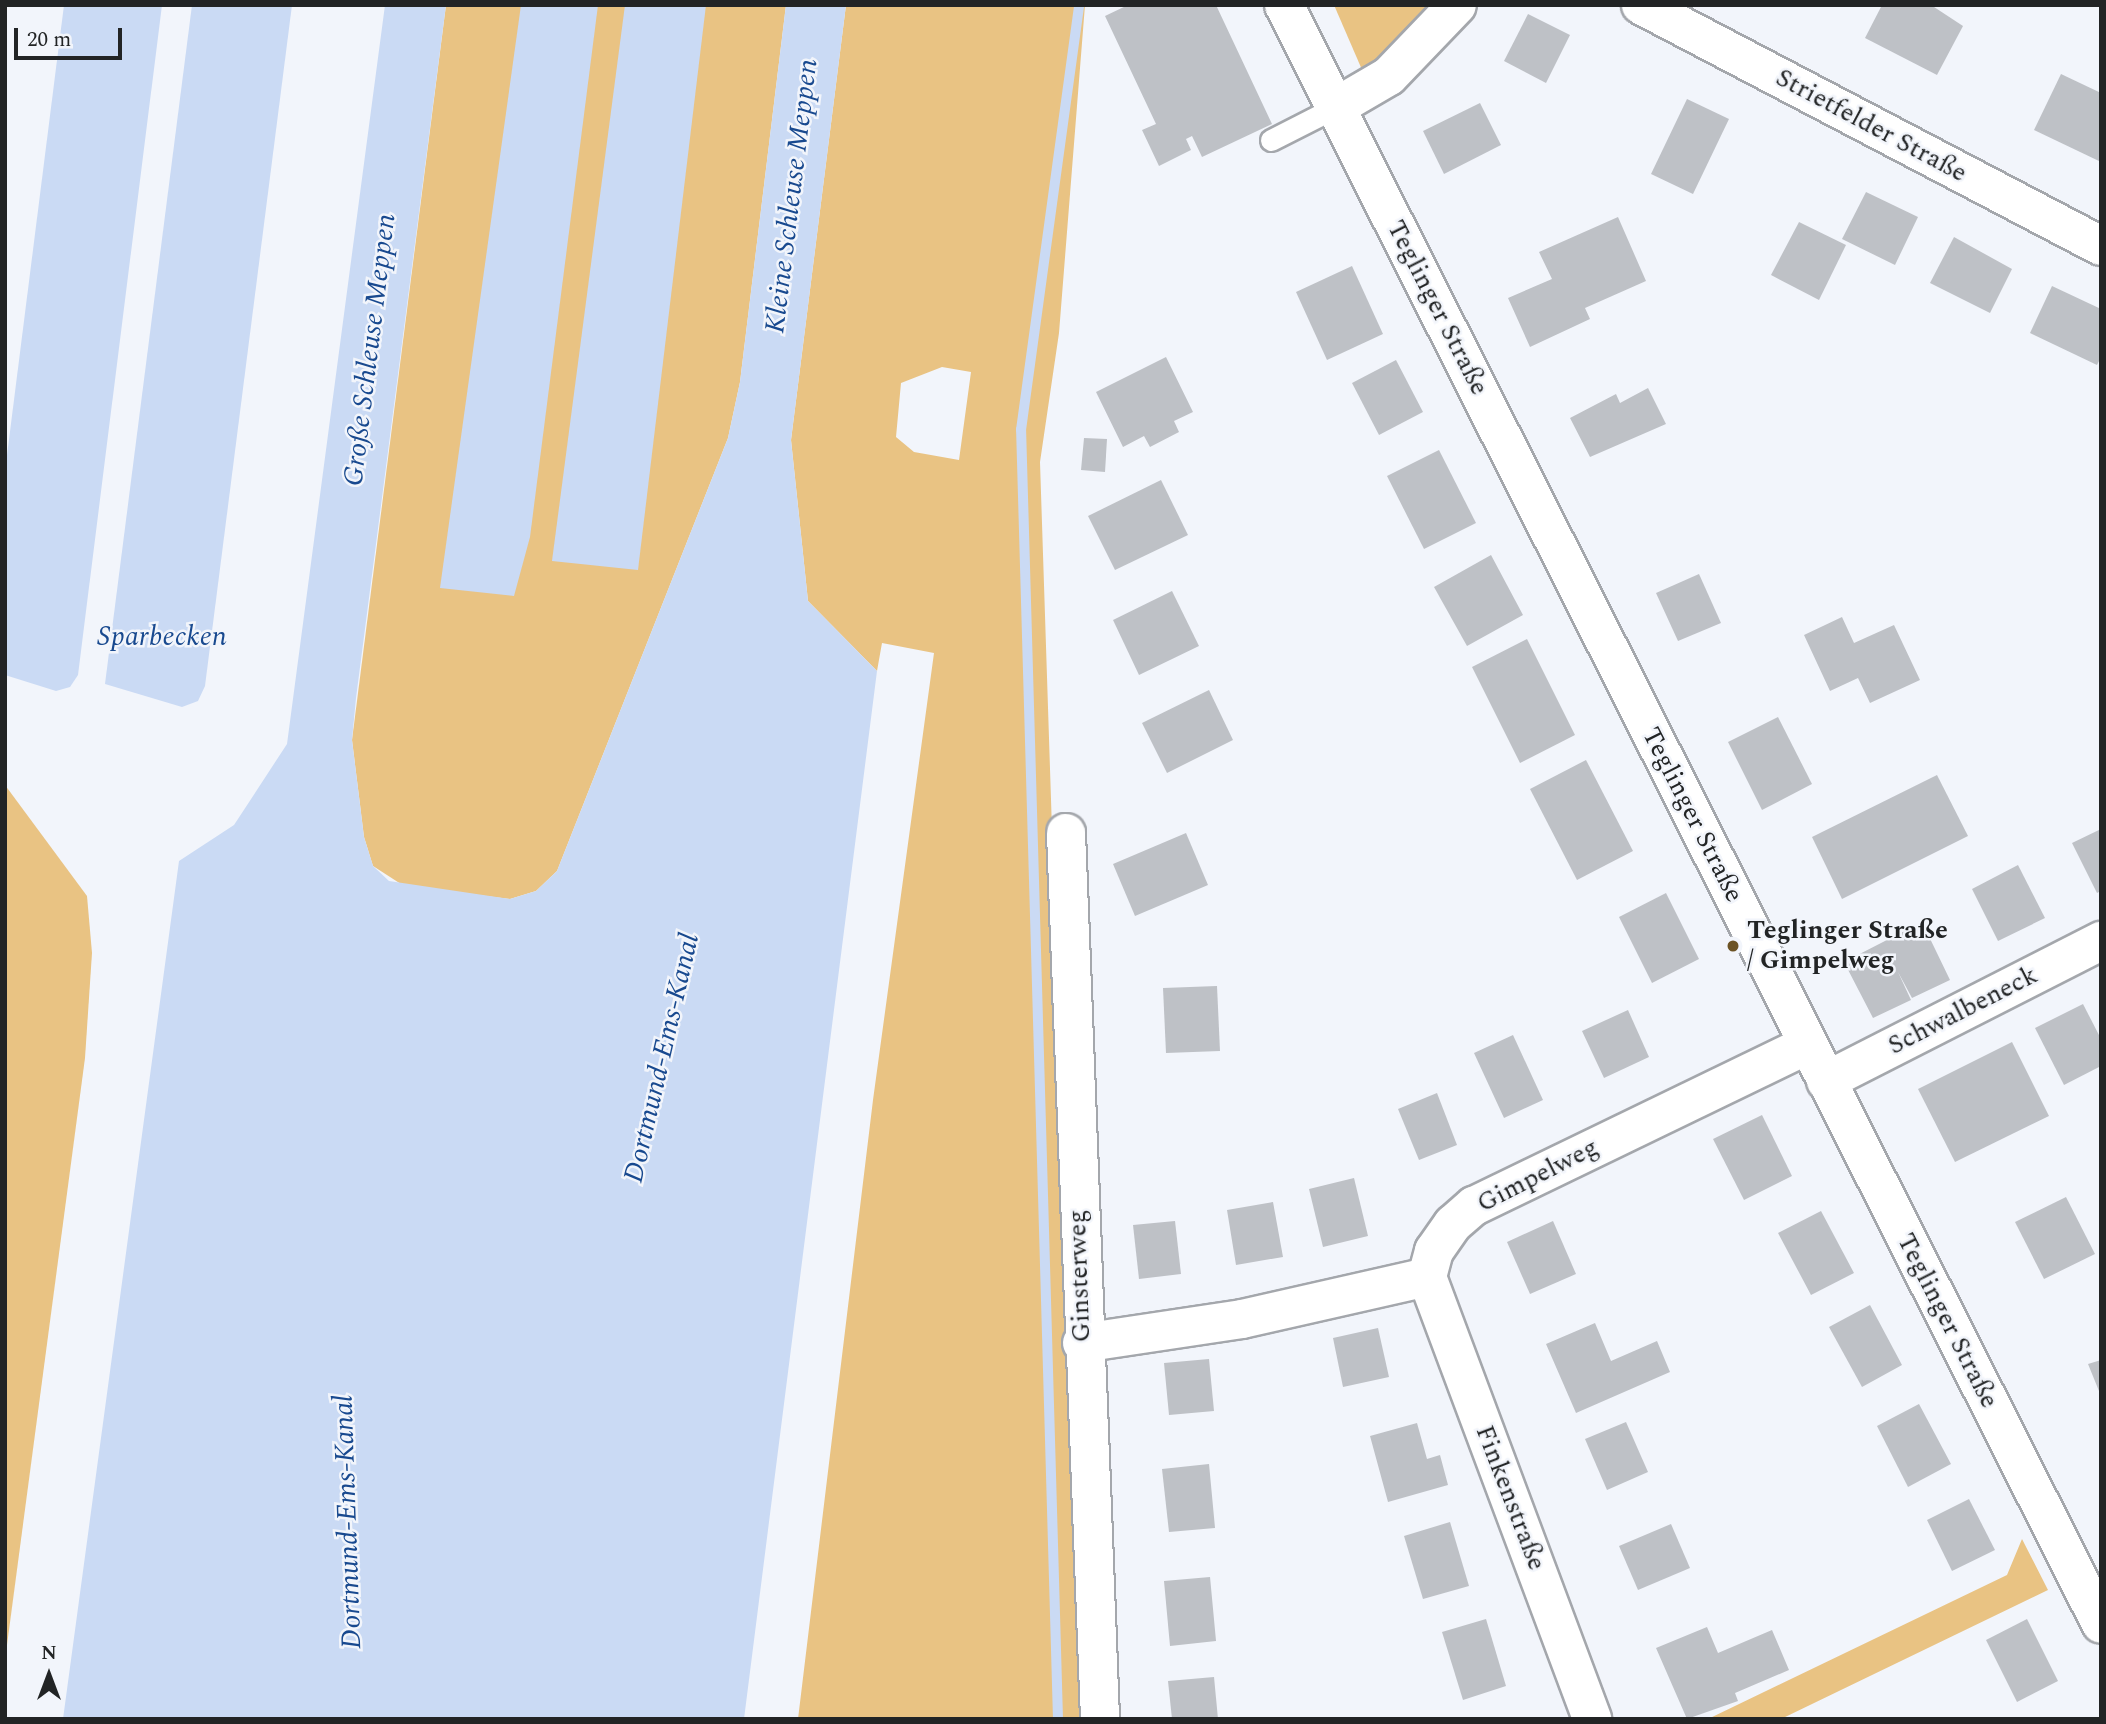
<!DOCTYPE html>
<html>
<head>
<meta charset="utf-8">
<style>
	body { margin:0 }
	#map { position:relative; width:2106px; height:1724px; overflow:hidden; background:#f2f5fb; font-family:Spectral,serif }
	div>[style] { position:absolute }
	[style*='--x'] { left:calc(var(--x)*1px); top:calc(var(--y)*1px); width:calc(var(--w)*1px); rotate:calc(var(--a)*1deg) }
	.green>* { inset:0; background:#e9c383 }
	.water>* { inset:0; background:#cadaf4 }
	.stream>* { height:10px; margin:-5px; padding:0 5px; transform-origin:5px; border-radius:5px; background:#cadaf4 }
	.building>* { inset:0; background:#bec1c6 }
	.roads { filter:drop-shadow(2px 0 #a4a7ac) drop-shadow(-2px 0 #a4a7ac) drop-shadow(0 2px #a4a7ac) drop-shadow(0 -2px #a4a7ac) }
	.lane>* { height:21px; margin:-10.5px; padding:0 10.5px; transform-origin:10.5px; border-radius:10.5px; background:#fff }
	.street>* { height:38px; margin:-19px; padding:0 19px; transform-origin:19px; border-radius:19px; background:#fff }
	.secondary>* { height:38px; margin:-19px; padding:0 19px; transform-origin:19px; border-radius:19px; background:#fff }
	.dots>* { width:19px; height:19px; translate:-50% -50%; box-sizing:border-box; border:4px solid #f2f5fb; border-radius:50% }
	span { translate:-50% -50%; white-space:nowrap; text-align:center; line-height:1.15; -webkit-text-stroke:5px #f2f5fb; paint-order:stroke }
	.street-label { font-size:26px; color:#222425 }
	.poi-label { font-size:26px; color:#222425; font-weight:700 }
	.left { translate:0 -50%; text-align:left }
	.water-label { font-size:28px; color:#18498f; font-style:italic }
	.frame { position:absolute; inset:0; border:7px solid #222425; pointer-events:none }
	.north { position:absolute; left:14px; top:1640px; width:70px; height:70px; -webkit-text-stroke:5px #f2f5fb; paint-order:stroke; rotate:0deg; font-size:19px; font-weight:700; line-height:28px; text-align:center; color:#222425 }
	.north::after { content:''; display:block; margin:auto; width:24px; height:32px; background:#222425; clip-path:polygon(50% 0,100% 100%,50% 72%,0 100%) }
	.scale { position:absolute; left:14px; top:28px; width:108px; height:32px; box-sizing:border-box; border:4px solid #222425; border-top:0; padding-left:9px; font-size:21px; line-height:24px; white-space:nowrap; color:#222425; -webkit-text-stroke:5px #f2f5fb; paint-order:stroke }
</style>
</head>
<body>
<div id="map">
	<div class="green">
		<i style="clip-path:polygon(446px 5px,786px 5px,740px 382px,728px 438px,557px 871px,536px 891px,510px 899px,404px 886px,373px 866px,364px 837px,352px 740px)"></i>
		<i style="clip-path:polygon(evenodd,846px 5px,1085px 5px,1059px 333px,1040px 462px,1081px 1719px,798px 1719px,873px 1100px,934px 653px,882px 643px,877px 671px,808px 601px,791px 440px,846px 5px,942px 367px,971px 372px,959px 460px,914px 452px,896px 437px,901px 383px,942px 367px)"></i>
		<i style="clip-path:polygon(1334px 5px,1437px 5px,1366px 79px)"></i>
		<i style="clip-path:polygon(5px 785px,87px 896px,92px 953px,85px 1058px,5px 1660px)"></i>
		<i style="clip-path:polygon(2022px 1539px,2048px 1590px,1781px 1719px,1708px 1719px,2007px 1575px)"></i>
	</div>
	<div class="water">
		<i style="clip-path:polygon(64px 5px,162px 5px,78px 675px,70px 687px,56px 691px,5px 675px,5px 471px)"></i>
		<i style="clip-path:polygon(192px 5px,292px 5px,205px 686px,198px 701px,182px 707px,105px 684px)"></i>
		<i style="clip-path:polygon(385px 5px,446px 5px,356px 698px,352px 740px,364px 837px,373px 866px,389px 881px,510px 899px,536px 891px,557px 871px,728px 438px,740px 382px,786px 5px,846px 5px,791px 440px,808px 601px,877px 671px,744px 1719px,63px 1719px,179px 861px,234px 825px,287px 744px)"></i>
		<i style="clip-path:polygon(521px 5px,598px 5px,530px 537px,514px 596px,440px 588px)"></i>
		<i style="clip-path:polygon(625px 5px,706px 5px,638px 570px,552px 561px)"></i>
	</div>
	<div class="stream">
		<i style="--x:1058;--y:1719;--w:1290;--a:-91.64"></i>
		<i style="--x:1021;--y:430;--w:429;--a:-82.2"></i>
	</div>
	<div class="building">
		<i style="clip-path:polygon(1128px 5px,1216px 5px,1272px 124px,1202px 157px,1192px 136px,1186px 139px,1191px 150px,1159px 166px,1142px 130px,1156px 124px,1105px 16px)"></i>
		<i style="clip-path:polygon(1882px 5px,1931px 5px,1963px 26px,1937px 75px,1865px 38px)"></i>
		<i style="clip-path:polygon(1528px 14px,1570px 35px,1546px 83px,1504px 61px)"></i>
		<i style="clip-path:polygon(2061px 74px,2101px 93px,2101px 162px,2034px 130px)"></i>
		<i style="clip-path:polygon(1687px 99px,1729px 119px,1693px 194px,1651px 174px)"></i>
		<i style="clip-path:polygon(1480px 103px,1501px 145px,1444px 174px,1423px 131px)"></i>
		<i style="clip-path:polygon(1866px 192px,1918px 217px,1895px 265px,1842px 239px)"></i>
		<i style="clip-path:polygon(1618px 217px,1646px 281px,1585px 308px,1590px 319px,1530px 347px,1508px 298px,1552px 279px,1539px 252px)"></i>
		<i style="clip-path:polygon(1799px 222px,1846px 245px,1819px 300px,1771px 275px)"></i>
		<i style="clip-path:polygon(1954px 237px,2012px 269px,1990px 313px,1930px 283px)"></i>
		<i style="clip-path:polygon(1352px 266px,1383px 334px,1327px 360px,1296px 292px)"></i>
		<i style="clip-path:polygon(2052px 286px,2101px 309px,2101px 357px,2097px 365px,2030px 333px)"></i>
		<i style="clip-path:polygon(1166px 357px,1193px 412px,1174px 421px,1179px 432px,1150px 447px,1144px 436px,1123px 447px,1096px 392px)"></i>
		<i style="clip-path:polygon(1396px 360px,1423px 412px,1379px 435px,1352px 383px)"></i>
		<i style="clip-path:polygon(1648px 388px,1666px 424px,1590px 457px,1570px 418px,1616px 394px,1620px 403px)"></i>
		<i style="clip-path:polygon(1084px 438px,1107px 439px,1105px 472px,1081px 470px)"></i>
		<i style="clip-path:polygon(1439px 450px,1476px 523px,1424px 549px,1387px 476px)"></i>
		<i style="clip-path:polygon(1161px 480px,1188px 535px,1115px 570px,1088px 516px)"></i>
		<i style="clip-path:polygon(1491px 555px,1523px 615px,1467px 646px,1434px 587px)"></i>
		<i style="clip-path:polygon(1699px 574px,1721px 623px,1678px 641px,1656px 593px)"></i>
		<i style="clip-path:polygon(1172px 591px,1199px 646px,1139px 675px,1113px 620px)"></i>
		<i style="clip-path:polygon(1842px 617px,1854px 643px,1894px 625px,1920px 680px,1870px 703px,1858px 678px,1830px 691px,1804px 635px)"></i>
		<i style="clip-path:polygon(1527px 639px,1575px 735px,1520px 763px,1472px 667px)"></i>
		<i style="clip-path:polygon(1209px 690px,1233px 740px,1167px 773px,1142px 723px)"></i>
		<i style="clip-path:polygon(1778px 717px,1812px 784px,1762px 810px,1728px 742px)"></i>
		<i style="clip-path:polygon(1586px 760px,1633px 851px,1577px 880px,1530px 789px)"></i>
		<i style="clip-path:polygon(1937px 775px,1968px 836px,1842px 899px,1812px 837px)"></i>
		<i style="clip-path:polygon(2101px 829px,2101px 891px,2097px 893px,2072px 843px)"></i>
		<i style="clip-path:polygon(1186px 833px,1208px 885px,1135px 916px,1113px 864px)"></i>
		<i style="clip-path:polygon(2018px 865px,2045px 918px,1998px 941px,1972px 889px)"></i>
		<i style="clip-path:polygon(1666px 893px,1699px 959px,1652px 983px,1619px 917px)"></i>
		<i style="clip-path:polygon(1922px 922px,1950px 980px,1912px 998px,1898px 972px,1911px 1000px,1873px 1018px,1844px 962px)"></i>
		<i style="clip-path:polygon(1217px 986px,1220px 1051px,1166px 1053px,1163px 988px)"></i>
		<i style="clip-path:polygon(2083px 1004px,2101px 1039px,2101px 1066px,2064px 1085px,2035px 1028px)"></i>
		<i style="clip-path:polygon(1628px 1010px,1649px 1057px,1604px 1078px,1582px 1031px)"></i>
		<i style="clip-path:polygon(1513px 1035px,1543px 1100px,1504px 1118px,1474px 1053px)"></i>
		<i style="clip-path:polygon(2012px 1042px,2049px 1116px,1955px 1162px,1918px 1089px)"></i>
		<i style="clip-path:polygon(1437px 1093px,1457px 1145px,1419px 1160px,1398px 1109px)"></i>
		<i style="clip-path:polygon(1762px 1115px,1792px 1176px,1744px 1200px,1713px 1139px)"></i>
		<i style="clip-path:polygon(1354px 1178px,1368px 1236px,1323px 1247px,1309px 1189px)"></i>
		<i style="clip-path:polygon(2066px 1197px,2095px 1254px,2044px 1279px,2015px 1222px)"></i>
		<i style="clip-path:polygon(1273px 1202px,1283px 1257px,1236px 1265px,1227px 1210px)"></i>
		<i style="clip-path:polygon(1821px 1211px,1854px 1273px,1811px 1295px,1778px 1233px)"></i>
		<i style="clip-path:polygon(1175px 1221px,1181px 1274px,1139px 1279px,1133px 1225px)"></i>
		<i style="clip-path:polygon(1553px 1221px,1576px 1274px,1530px 1294px,1507px 1242px)"></i>
		<i style="clip-path:polygon(1870px 1305px,1902px 1365px,1862px 1387px,1829px 1327px)"></i>
		<i style="clip-path:polygon(1595px 1323px,1611px 1361px,1657px 1341px,1670px 1372px,1576px 1413px,1546px 1344px)"></i>
		<i style="clip-path:polygon(1378px 1328px,1389px 1377px,1343px 1387px,1333px 1338px)"></i>
		<i style="clip-path:polygon(1209px 1359px,1214px 1411px,1169px 1415px,1164px 1363px)"></i>
		<i style="clip-path:polygon(2101px 1360px,2101px 1396px,2088px 1364px)"></i>
		<i style="clip-path:polygon(1919px 1404px,1951px 1464px,1908px 1487px,1877px 1426px)"></i>
		<i style="clip-path:polygon(1626px 1422px,1648px 1472px,1607px 1490px,1585px 1439px)"></i>
		<i style="clip-path:polygon(1417px 1423px,1427px 1459px,1440px 1455px,1448px 1485px,1388px 1502px,1370px 1436px)"></i>
		<i style="clip-path:polygon(1209px 1464px,1215px 1528px,1169px 1532px,1162px 1469px)"></i>
		<i style="clip-path:polygon(1969px 1499px,1995px 1550px,1952px 1571px,1927px 1520px)"></i>
		<i style="clip-path:polygon(1450px 1522px,1469px 1586px,1423px 1599px,1404px 1536px)"></i>
		<i style="clip-path:polygon(1671px 1524px,1690px 1568px,1638px 1590px,1619px 1546px)"></i>
		<i style="clip-path:polygon(1210px 1577px,1216px 1641px,1170px 1646px,1164px 1581px)"></i>
		<i style="clip-path:polygon(1486px 1619px,1506px 1686px,1463px 1700px,1442px 1632px)"></i>
		<i style="clip-path:polygon(2027px 1619px,2058px 1681px,2017px 1702px,1986px 1640px)"></i>
		<i style="clip-path:polygon(1707px 1627px,1718px 1653px,1772px 1630px,1789px 1670px,1735px 1693px,1738px 1701px,1687px 1719px,1656px 1648px)"></i>
		<i style="clip-path:polygon(1214px 1677px,1218px 1719px,1172px 1719px,1168px 1681px)"></i>
	</div>
	<div class="roads">
		<div class="lane">
			<i style="--x:1271;--y:140;--w:73;--a:-26.9"></i>
		</div>
		<div class="street">
			<i style="--x:1641;--y:5;--w:519;--a:27.65"></i>
			<i style="--x:1336;--y:107;--w:61;--a:-30.3"></i>
			<i style="--x:1389;--y:76;--w:98;--a:-46.2"></i>
			<i style="--x:1066;--y:833;--w:887;--a:87.8"></i>
			<i style="--x:1826;--y:1081;--w:309;--a:-27"></i>
			<i style="--x:1427;--y:1277;--w:472;--a:69.5"></i>
			<i style="--x:1427;--y:1277;--w:27;--a:-75"></i>
			<i style="--x:1434;--y:1251;--w:33;--a:-55"></i>
			<i style="--x:1453;--y:1224;--w:28;--a:-41"></i>
			<i style="--x:1474;--y:1206;--w:370;--a:-25.8"></i>
			<i style="--x:1082;--y:1343;--w:162;--a:-8.5"></i>
			<i style="--x:1242;--y:1319;--w:190;--a:-12.8"></i>
		</div>
		<div class="secondary">
			<i style="--x:1284;--y:5;--w:1813;--a:63.22"></i>
		</div>
	</div>
	<div class="dots">
		<i style="left:1733px;top:946px;background:#6c5324"></i>
	</div>
	<div class="street-label">
		<span style="left:1871px;top:126px;rotate:28deg">Strietfelder Straße</span>
		<span style="left:1437px;top:308px;rotate:63deg">Teglinger Straße</span>
		<span style="left:1692px;top:815px;rotate:63deg">Teglinger Straße</span>
		<span style="left:1963px;top:1011px;rotate:-27deg">Schwalbeneck</span>
		<span style="left:1538px;top:1176px;rotate:-27deg">Gimpelweg</span>
		<span style="left:1080px;top:1276px;rotate:-92deg">Ginsterweg</span>
		<span style="left:1947px;top:1321px;rotate:63deg">Teglinger Straße</span>
		<span style="left:1510px;top:1498px;rotate:69deg">Finkenstraße</span>
	</div>
	<div class="poi-label">
		<span class="left" style="left:1747px;top:946px">Teglinger Straße<br>/ Gimpelweg</span>
	</div>
	<div class="water-label">
		<span style="left:792px;top:196px;rotate:-83deg">Kleine Schleuse Meppen</span>
		<span style="left:370px;top:350px;rotate:-83deg">Große Schleuse Meppen</span>
		<span style="left:162px;top:637px">Sparbecken</span>
		<span style="left:662px;top:1058px;rotate:-77deg">Dortmund-Ems-Kanal</span>
		<span style="left:348px;top:1522px;rotate:-92deg">Dortmund-Ems-Kanal</span>
	</div>
	<div class="frame"></div>
	<div class="north">N</div>
	<div class="scale">20 m</div>
</div>
</body>
</html>
